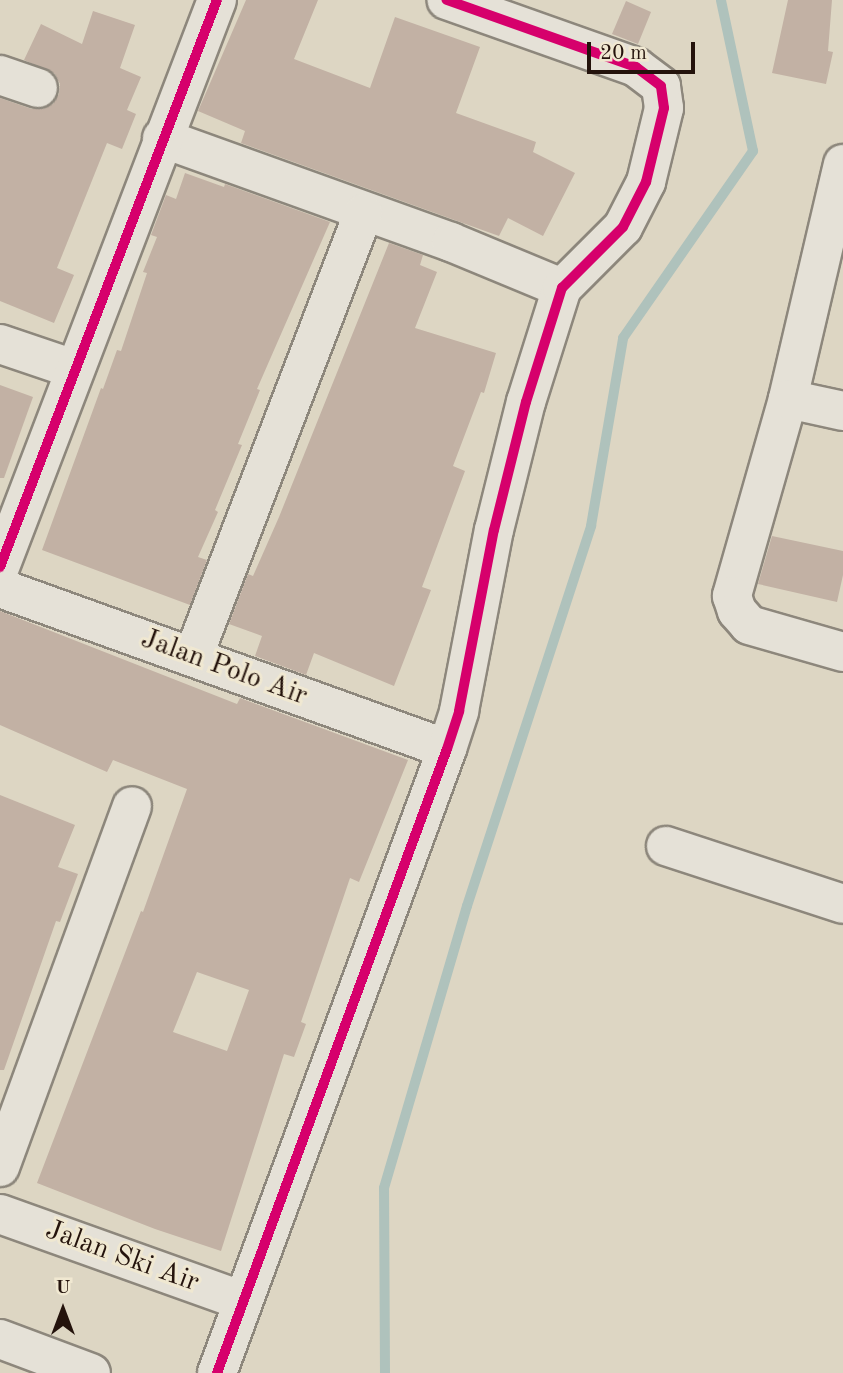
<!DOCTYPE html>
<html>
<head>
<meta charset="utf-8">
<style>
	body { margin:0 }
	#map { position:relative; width:843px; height:1373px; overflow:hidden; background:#ddd6c3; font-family:"Old Standard TT",serif }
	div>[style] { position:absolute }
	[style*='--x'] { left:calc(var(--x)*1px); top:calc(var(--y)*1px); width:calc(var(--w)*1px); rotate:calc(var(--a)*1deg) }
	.stream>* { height:10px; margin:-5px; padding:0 5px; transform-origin:5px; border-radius:5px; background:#afc2bc }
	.building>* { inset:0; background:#c2b1a4 }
	.roads { filter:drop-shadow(2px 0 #8d877c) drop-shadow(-2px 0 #8d877c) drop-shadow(0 2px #8d877c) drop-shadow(0 -2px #8d877c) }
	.street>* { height:38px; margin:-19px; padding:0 19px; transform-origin:19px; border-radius:19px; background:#e5e1d7 }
	.cycleway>* { height:10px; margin:-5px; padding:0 5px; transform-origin:5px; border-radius:5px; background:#d6006c }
	span { translate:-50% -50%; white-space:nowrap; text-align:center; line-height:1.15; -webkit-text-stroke:6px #f0e8d1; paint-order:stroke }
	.street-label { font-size:28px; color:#24130c }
	.north { position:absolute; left:28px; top:1275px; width:70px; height:70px; -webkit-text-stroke:5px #f0e8d1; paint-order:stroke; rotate:0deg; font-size:19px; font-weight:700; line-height:28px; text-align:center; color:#24130c }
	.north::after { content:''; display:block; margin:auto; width:24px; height:32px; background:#24130c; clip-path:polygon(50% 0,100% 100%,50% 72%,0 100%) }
	.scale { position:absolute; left:587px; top:42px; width:108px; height:32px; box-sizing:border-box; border:4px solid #24130c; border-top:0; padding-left:9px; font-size:21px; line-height:24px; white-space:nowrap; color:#24130c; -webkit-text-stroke:5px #f0e8d1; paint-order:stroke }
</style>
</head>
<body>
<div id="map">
	<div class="stream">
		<i style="--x:385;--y:1373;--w:185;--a:-90.3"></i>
		<i style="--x:384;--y:1188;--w:294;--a:-73.6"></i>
		<i style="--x:467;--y:906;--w:400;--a:-71.9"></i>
		<i style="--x:591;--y:526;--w:191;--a:-80.3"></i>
		<i style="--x:623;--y:338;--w:228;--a:-55.2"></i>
		<i style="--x:753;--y:151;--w:154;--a:-102"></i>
	</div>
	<div class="building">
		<i style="clip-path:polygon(246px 0,318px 0,294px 59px,370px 88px,395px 17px,480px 47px,456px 113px,536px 142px,533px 152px,575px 173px,543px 236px,508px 218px,499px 236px,241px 143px,245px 131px,198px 111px)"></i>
		<i style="clip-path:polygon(788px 0,832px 0,828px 51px,833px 52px,826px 84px,772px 73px)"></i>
		<i style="clip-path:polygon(626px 1px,651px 12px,638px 44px,612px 34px)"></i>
		<i style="clip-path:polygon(93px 11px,135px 25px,120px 68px,141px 77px,127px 110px,136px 114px,122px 149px,107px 143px,57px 268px,74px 275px,54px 323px,0 301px,0 98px,32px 109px,43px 109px,53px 104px,59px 94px,60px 84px,55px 74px,24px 60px,41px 24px,82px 44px)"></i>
		<i style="clip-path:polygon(185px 173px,224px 187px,225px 184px,330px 222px,257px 389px,260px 390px,238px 444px,242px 445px,215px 510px,218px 512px,198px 557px,207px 560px,190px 605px,42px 550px,101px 388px,103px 389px,117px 350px,121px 351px,147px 273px,143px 272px,157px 237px,151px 235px,166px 195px,176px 199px)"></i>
		<i style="clip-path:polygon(389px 243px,423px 255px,420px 265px,437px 272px,415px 328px,496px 353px,484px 393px,481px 392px,453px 466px,465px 471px,422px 587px,431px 590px,394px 686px,314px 653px,306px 675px,255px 656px,262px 636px,229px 624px,248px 574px,253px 576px,279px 517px)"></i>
		<i style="clip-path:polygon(0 385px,33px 397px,4px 478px,0 478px)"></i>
		<i style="clip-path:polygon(772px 536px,843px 551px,843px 575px,837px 602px,758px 584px)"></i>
		<i style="clip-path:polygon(evenodd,0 611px,237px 704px,240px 698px,408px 760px,359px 882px,350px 878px,301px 1022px,306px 1024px,294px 1057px,284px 1054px,221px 1251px,155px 1229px,37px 1183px,141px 911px,143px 912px,187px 789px,113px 760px,107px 772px,0 725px,0 611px,197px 972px,249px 990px,227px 1051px,173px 1032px,197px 972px)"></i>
		<i style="clip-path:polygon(0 795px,75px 825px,58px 867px,78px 874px,60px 922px,56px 921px,4px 1070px,0 1070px)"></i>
	</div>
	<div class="roads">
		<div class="street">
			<i style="--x:0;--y:75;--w:40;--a:18.9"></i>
			<i style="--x:162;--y:138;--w:307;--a:19.8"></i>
			<i style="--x:451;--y:242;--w:120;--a:22.5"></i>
			<i style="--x:843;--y:164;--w:241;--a:103.2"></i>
			<i style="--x:788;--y:399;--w:205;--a:105.9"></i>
			<i style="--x:732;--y:596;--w:16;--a:72"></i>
			<i style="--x:737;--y:611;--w:18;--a:49"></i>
			<i style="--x:749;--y:625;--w:98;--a:16"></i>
			<i style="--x:0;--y:344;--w:78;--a:18.7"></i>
			<i style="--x:788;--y:399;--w:56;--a:12.3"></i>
			<i style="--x:0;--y:567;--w:607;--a:-69.06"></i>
			<i style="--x:0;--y:588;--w:475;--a:19.8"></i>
			<i style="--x:193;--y:657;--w:475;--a:-69"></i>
			<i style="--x:666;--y:846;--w:186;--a:18.1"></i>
			<i style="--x:0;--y:1167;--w:384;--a:-69.9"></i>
			<i style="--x:0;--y:1214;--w:258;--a:19.7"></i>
			<i style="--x:0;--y:1339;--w:97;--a:20.5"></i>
			<i style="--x:217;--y:1373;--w:665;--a:-69.77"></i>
			<i style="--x:447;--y:749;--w:40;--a:-72"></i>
			<i style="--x:459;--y:711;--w:184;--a:-79.1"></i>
			<i style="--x:494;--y:530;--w:132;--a:-76"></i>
			<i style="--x:526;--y:402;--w:120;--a:-72.5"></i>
			<i style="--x:562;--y:288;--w:86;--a:-45"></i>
			<i style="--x:623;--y:227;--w:51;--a:-62.9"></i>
			<i style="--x:646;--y:182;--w:76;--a:-76.3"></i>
			<i style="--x:664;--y:108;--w:22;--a:-98"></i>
			<i style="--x:661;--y:86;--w:31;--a:-143"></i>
			<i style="--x:636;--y:67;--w:201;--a:-160.5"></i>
		</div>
	</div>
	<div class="cycleway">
		<i style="--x:0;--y:567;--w:607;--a:-69.06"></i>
		<i style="--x:217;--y:1373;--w:665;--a:-69.77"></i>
		<i style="--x:447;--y:749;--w:40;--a:-72"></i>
		<i style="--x:459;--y:711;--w:184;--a:-79.1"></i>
		<i style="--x:494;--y:530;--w:132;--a:-76"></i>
		<i style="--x:526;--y:402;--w:120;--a:-72.5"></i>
		<i style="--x:562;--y:288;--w:86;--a:-45"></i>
		<i style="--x:623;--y:227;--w:51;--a:-62.9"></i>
		<i style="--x:646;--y:182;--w:76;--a:-76.3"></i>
		<i style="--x:664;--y:108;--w:22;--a:-98"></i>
		<i style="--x:661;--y:86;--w:31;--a:-143"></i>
		<i style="--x:636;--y:67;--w:201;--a:-160.5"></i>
	</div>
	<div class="street-label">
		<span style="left:224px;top:668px;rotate:20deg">Jalan Polo Air</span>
		<span style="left:122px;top:1257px;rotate:20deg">Jalan Ski Air</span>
	</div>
	<div class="north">U</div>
	<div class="scale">20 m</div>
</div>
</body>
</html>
